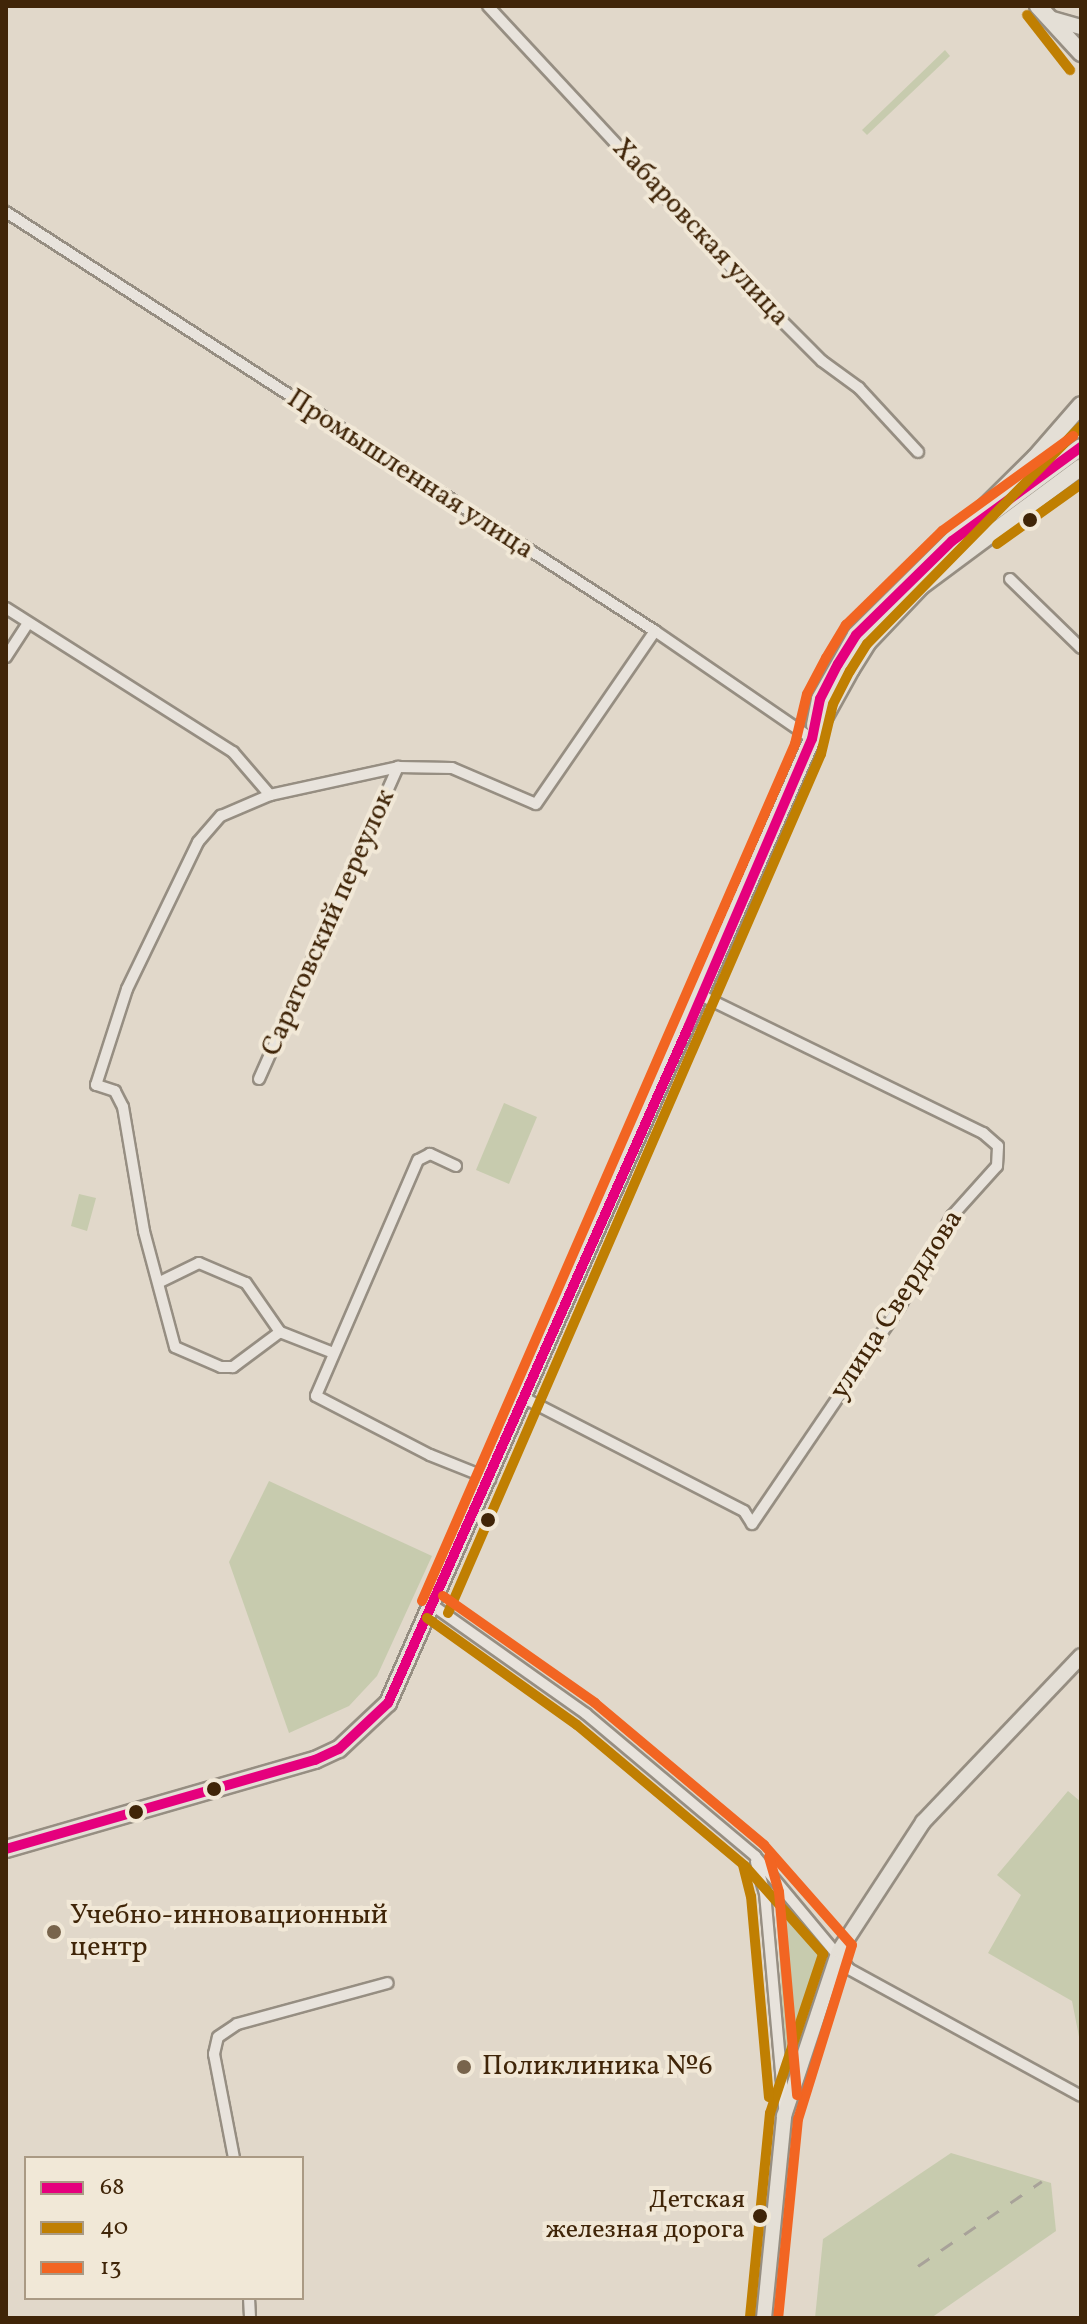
<!DOCTYPE html>
<html>
<head>
<meta charset="utf-8">
<style>
	body { margin:0 }
	#map { position:relative; width:1087px; height:2324px; overflow:hidden; background:#e1d8ca; font-family:Vollkorn,serif }
	div>[style] { position:absolute }
	[style*='--x'] { left:calc(var(--x)*1px); top:calc(var(--y)*1px); width:calc(var(--w)*1px); rotate:calc(var(--a)*1deg) }
	.green>* { inset:0; background:#c7cbae }
	.roads { filter:drop-shadow(2px 0 #968e82) drop-shadow(-2px 0 #968e82) drop-shadow(0 2px #968e82) drop-shadow(0 -2px #968e82) }
	.minor>* { height:10px; margin:-5px; padding:0 5px; transform-origin:5px; border-radius:5px; background:#e8e3dc }
	.major>* { height:14px; margin:-7px; padding:0 7px; transform-origin:7px; border-radius:7px; background:#e4dfd6 }
	.highway>* { height:16px; margin:-8px; padding:0 8px; transform-origin:8px; border-radius:8px; background:#e4dfd6 }
	.rail>* { height:3px; margin-top:-1.5px; transform-origin:0; background:repeating-linear-gradient(90deg,#a8a299 0 14px,transparent 0 28px) }
	.bus-1>* { height:10px; margin:-5px; padding:0 5px; transform-origin:5px; border-radius:5px; background:#e5007d }
	.bus-2>* { height:10px; margin:-5px; padding:0 5px; transform-origin:5px; border-radius:5px; background:#c07f02 }
	.bus-3>* { height:10px; margin:-5px; padding:0 5px; transform-origin:5px; border-radius:5px; background:#f26522 }
	.dots>* { width:22px; height:22px; translate:-50% -50%; box-sizing:border-box; border:4px solid #f1e8d7; border-radius:50% }
	span { translate:-50% -50%; white-space:nowrap; text-align:center; line-height:1.15; -webkit-text-stroke:8px #f1e8d7; paint-order:stroke }
	.bus-label { font-size:26px; color:#402508 }
	.right { translate:-100% -50%; text-align:right }
	.street-label { font-size:28px; color:#402508 }
	.poi-label { font-size:28px; color:#402508 }
	.left { translate:0 -50%; text-align:left }
	.frame { position:absolute; inset:0; border:8px solid #402508; pointer-events:none }
	.legend { position:absolute; left:24px; top:2156px; width:280px; height:144px; box-sizing:border-box; background:#f1e8d7; border:2px solid #aa9a84; margin:0; padding:10px 14px; list-style:none; font-size:24px; color:#402508 }
	.legend li { display:flex; align-items:center; gap:16px; height:40px }
	.legend b { width:40px; border:2px solid #aa9a84 }
</style>
</head>
<body>
<div id="map">
	<div class="green">
		<i style="clip-path:polygon(945px 50px,950px 56px,867px 135px,862px 130px)"></i>
		<i style="clip-path:polygon(504px 1103px,537px 1117px,509px 1184px,476px 1170px)"></i>
		<i style="clip-path:polygon(79px 1194px,96px 1198px,87px 1231px,71px 1226px)"></i>
		<i style="clip-path:polygon(269px 1481px,432px 1556px,377px 1676px,349px 1706px,289px 1733px,229px 1562px)"></i>
		<i style="clip-path:polygon(1068px 1791px,1081px 1802px,1081px 2047px,1072px 2001px,988px 1953px,1021px 1895px,997px 1875px)"></i>
		<i style="clip-path:polygon(783px 1904px,824px 1946px,825px 1956px,794px 2055px,784px 2045px,777px 1910px)"></i>
		<i style="clip-path:polygon(951px 2153px,1051px 2183px,1056px 2231px,931px 2318px,815px 2318px,823px 2239px)"></i>
	</div>
	<div class="roads">
		<div class="minor">
			<i style="--x:488;--y:6;--w:398;--a:47.1"></i>
			<i style="--x:759;--y:298;--w:89;--a:45"></i>
			<i style="--x:822;--y:361;--w:46;--a:36.1"></i>
			<i style="--x:859;--y:388;--w:87;--a:47.3"></i>
			<i style="--x:6;--y:212;--w:773;--a:32.85"></i>
			<i style="--x:655;--y:631;--w:191;--a:34.5"></i>
			<i style="--x:1010;--y:579;--w:99;--a:44.2"></i>
			<i style="--x:6;--y:608;--w:269;--a:32.4"></i>
			<i style="--x:233;--y:752;--w:57;--a:49.3"></i>
			<i style="--x:6;--y:657;--w:40;--a:-57.1"></i>
			<i style="--x:259;--y:1079;--w:342;--a:-66"></i>
			<i style="--x:456;--y:1166;--w:29;--a:-155"></i>
			<i style="--x:430;--y:1154;--w:13;--a:153"></i>
			<i style="--x:418;--y:1160;--w:257;--a:113.4"></i>
			<i style="--x:316;--y:1396;--w:128;--a:27.4"></i>
			<i style="--x:430;--y:1455;--w:65;--a:21.8"></i>
			<i style="--x:162;--y:1281;--w:41;--a:-25.9"></i>
			<i style="--x:199;--y:1263;--w:51;--a:23.1"></i>
			<i style="--x:246;--y:1283;--w:60;--a:55.2"></i>
			<i style="--x:280;--y:1332;--w:55;--a:21.4"></i>
			<i style="--x:280;--y:1332;--w:59;--a:143.3"></i>
			<i style="--x:233;--y:1367;--w:12;--a:180"></i>
			<i style="--x:221;--y:1367;--w:50;--a:-156.5"></i>
			<i style="--x:175;--y:1347;--w:120;--a:-105"></i>
			<i style="--x:144;--y:1231;--w:126;--a:-99.6"></i>
			<i style="--x:123;--y:1107;--w:18;--a:-117"></i>
			<i style="--x:115;--y:1091;--w:20;--a:-162"></i>
			<i style="--x:96;--y:1085;--w:101;--a:-72.1"></i>
			<i style="--x:127;--y:989;--w:163;--a:-64.2"></i>
			<i style="--x:198;--y:842;--w:35;--a:-49"></i>
			<i style="--x:221;--y:816;--w:53;--a:-23.2"></i>
			<i style="--x:270;--y:795;--w:131;--a:-12.3"></i>
			<i style="--x:398;--y:767;--w:54;--a:1.1"></i>
			<i style="--x:452;--y:768;--w:91;--a:23.2"></i>
			<i style="--x:536;--y:804;--w:210;--a:-55.5"></i>
			<i style="--x:526;--y:1399;--w:245;--a:27.2"></i>
			<i style="--x:744;--y:1511;--w:15;--a:58"></i>
			<i style="--x:752;--y:1524;--w:263;--a:-55.8"></i>
			<i style="--x:900;--y:1306;--w:104;--a:-60"></i>
			<i style="--x:952;--y:1216;--w:67;--a:-48"></i>
			<i style="--x:997;--y:1166;--w:20;--a:-87"></i>
			<i style="--x:998;--y:1146;--w:20;--a:-139"></i>
			<i style="--x:983;--y:1133;--w:313;--a:-154"></i>
			<i style="--x:435;--y:1607;--w:185;--a:35.3"></i>
			<i style="--x:586;--y:1714;--w:221;--a:40"></i>
			<i style="--x:755;--y:1856;--w:147;--a:50.2"></i>
			<i style="--x:849;--y:1969;--w:264;--a:28.7"></i>
			<i style="--x:756;--y:1862;--w:32;--a:74"></i>
			<i style="--x:765;--y:1893;--w:215;--a:84.9"></i>
			<i style="--x:234;--y:2158;--w:106;--a:-100.9"></i>
			<i style="--x:214;--y:2054;--w:17;--a:-77"></i>
			<i style="--x:218;--y:2037;--w:23;--a:-34"></i>
			<i style="--x:237;--y:2024;--w:156;--a:-15.2"></i>
			<i style="--x:249;--y:2298;--w:20;--a:87"></i>
		</div>
		<div class="major">
			<i style="--x:1049;--y:18;--w:33;--a:16"></i>
			<i style="--x:764;--y:2318;--w:203;--a:-84.3"></i>
			<i style="--x:784;--y:2116;--w:174;--a:-71.6"></i>
			<i style="--x:839;--y:1951;--w:154;--a:-56.9"></i>
			<i style="--x:923;--y:1822;--w:229;--a:-46.4"></i>
		</div>
		<div class="highway">
			<i style="--x:1038;--y:6;--w:64;--a:47.5"></i>
			<i style="--x:993;--y:512;--w:109;--a:-36.5"></i>
			<i style="--x:815;--y:725;--w:26;--a:-79"></i>
			<i style="--x:820;--y:699;--w:73;--a:-60.6"></i>
			<i style="--x:856;--y:635;--w:252;--a:-44.7"></i>
			<i style="--x:1035;--y:458;--w:70;--a:-49"></i>
			<i style="--x:6;--y:1849;--w:322;--a:-16.1"></i>
			<i style="--x:315;--y:1760;--w:26;--a:-25"></i>
			<i style="--x:339;--y:1749;--w:67;--a:-43.2"></i>
			<i style="--x:388;--y:1703;--w:1053;--a:-66.26"></i>
			<i style="--x:812;--y:739;--w:80;--a:-60.9"></i>
			<i style="--x:851;--y:669;--w:31;--a:-58"></i>
			<i style="--x:867;--y:643;--w:79;--a:-46.5"></i>
			<i style="--x:921;--y:586;--w:199;--a:-36.6"></i>
		</div>
	</div>
	<div class="rail">
		<i style="--x:918;--y:2266;--w:150;--a:-34.4"></i>
	</div>
	<div class="bus-1">
		<i style="--x:6;--y:1849;--w:322;--a:-16.1"></i>
		<i style="--x:315;--y:1760;--w:26;--a:-25"></i>
		<i style="--x:339;--y:1749;--w:67;--a:-43.2"></i>
		<i style="--x:388;--y:1703;--w:739;--a:-66.04"></i>
		<i style="--x:688;--y:1028;--w:314;--a:-66.8"></i>
		<i style="--x:812;--y:739;--w:41;--a:-78.7"></i>
		<i style="--x:820;--y:699;--w:39;--a:-63"></i>
		<i style="--x:838;--y:664;--w:34;--a:-58"></i>
		<i style="--x:856;--y:635;--w:134;--a:-44.4"></i>
		<i style="--x:952;--y:541;--w:160;--a:-36.1"></i>
	</div>
	<div class="bus-2">
		<i style="--x:1027;--y:15;--w:70;--a:52"></i>
		<i style="--x:997;--y:544;--w:103;--a:-35.5"></i>
		<i style="--x:448;--y:1613;--w:936;--a:-66.53"></i>
		<i style="--x:821;--y:754;--w:51;--a:-76.5"></i>
		<i style="--x:833;--y:704;--w:37;--a:-63"></i>
		<i style="--x:850;--y:671;--w:32;--a:-58"></i>
		<i style="--x:867;--y:644;--w:305;--a:-45.5"></i>
		<i style="--x:427;--y:1618;--w:184;--a:35.5"></i>
		<i style="--x:577;--y:1725;--w:219;--a:40"></i>
		<i style="--x:745;--y:1866;--w:118;--a:48.4"></i>
		<i style="--x:823;--y:1954;--w:168;--a:108.4"></i>
		<i style="--x:770;--y:2113;--w:205;--a:95.6"></i>
		<i style="--x:743;--y:1865;--w:32;--a:76"></i>
		<i style="--x:751;--y:1896;--w:202;--a:84.9"></i>
	</div>
	<div class="bus-3">
		<i style="--x:443;--y:1596;--w:186;--a:35.1"></i>
		<i style="--x:595;--y:1703;--w:221;--a:40"></i>
		<i style="--x:764;--y:1845;--w:133;--a:48.7"></i>
		<i style="--x:852;--y:1945;--w:182;--a:107.2"></i>
		<i style="--x:798;--y:2119;--w:200;--a:95.7"></i>
		<i style="--x:422;--y:1601;--w:935;--a:-66.48"></i>
		<i style="--x:795;--y:744;--w:51;--a:-76.5"></i>
		<i style="--x:807;--y:694;--w:41;--a:-62.2"></i>
		<i style="--x:826;--y:658;--w:39;--a:-59"></i>
		<i style="--x:846;--y:625;--w:134;--a:-44.4"></i>
		<i style="--x:942;--y:531;--w:162;--a:-35.9"></i>
		<i style="--x:769;--y:1857;--w:36;--a:74"></i>
		<i style="--x:779;--y:1892;--w:204;--a:84.9"></i>
	</div>
	<div class="dots">
		<i style="left:1030px;top:520px;background:#402508"></i>
		<i style="left:488px;top:1520px;background:#402508"></i>
		<i style="left:214px;top:1789px;background:#402508"></i>
		<i style="left:136px;top:1812px;background:#402508"></i>
		<i style="left:54px;top:1932px;background:#78644c"></i>
		<i style="left:464px;top:2067px;background:#78644c"></i>
		<i style="left:760px;top:2216px;background:#402508"></i>
	</div>
	<div class="bus-label">
		<span class="right" style="left:745px;top:2216px">Детская<br>железная дорога</span>
	</div>
	<div class="street-label">
		<span style="left:700px;top:233px;rotate:47deg">Хабаровская улица</span>
		<span style="left:410px;top:475px;rotate:33deg">Промышленная улица</span>
		<span style="left:329px;top:923px;rotate:-66deg">Саратовский переулок</span>
		<span style="left:897px;top:1305px;rotate:-57deg">улица Свердлова</span>
	</div>
	<div class="poi-label">
		<span class="left" style="left:70px;top:1932px">Учебно-инновационный<br>центр</span>
		<span class="left" style="left:482px;top:2067px">Поликлиника №6</span>
	</div>
	<div class="frame"></div>
	<ul class="legend">
	<li><b style="height:10px;background:#e5007d"></b>68</li>
	<li><b style="height:10px;background:#c07f02"></b>40</li>
	<li><b style="height:10px;background:#f26522"></b>13</li>
	</ul>
</div>
</body>
</html>
